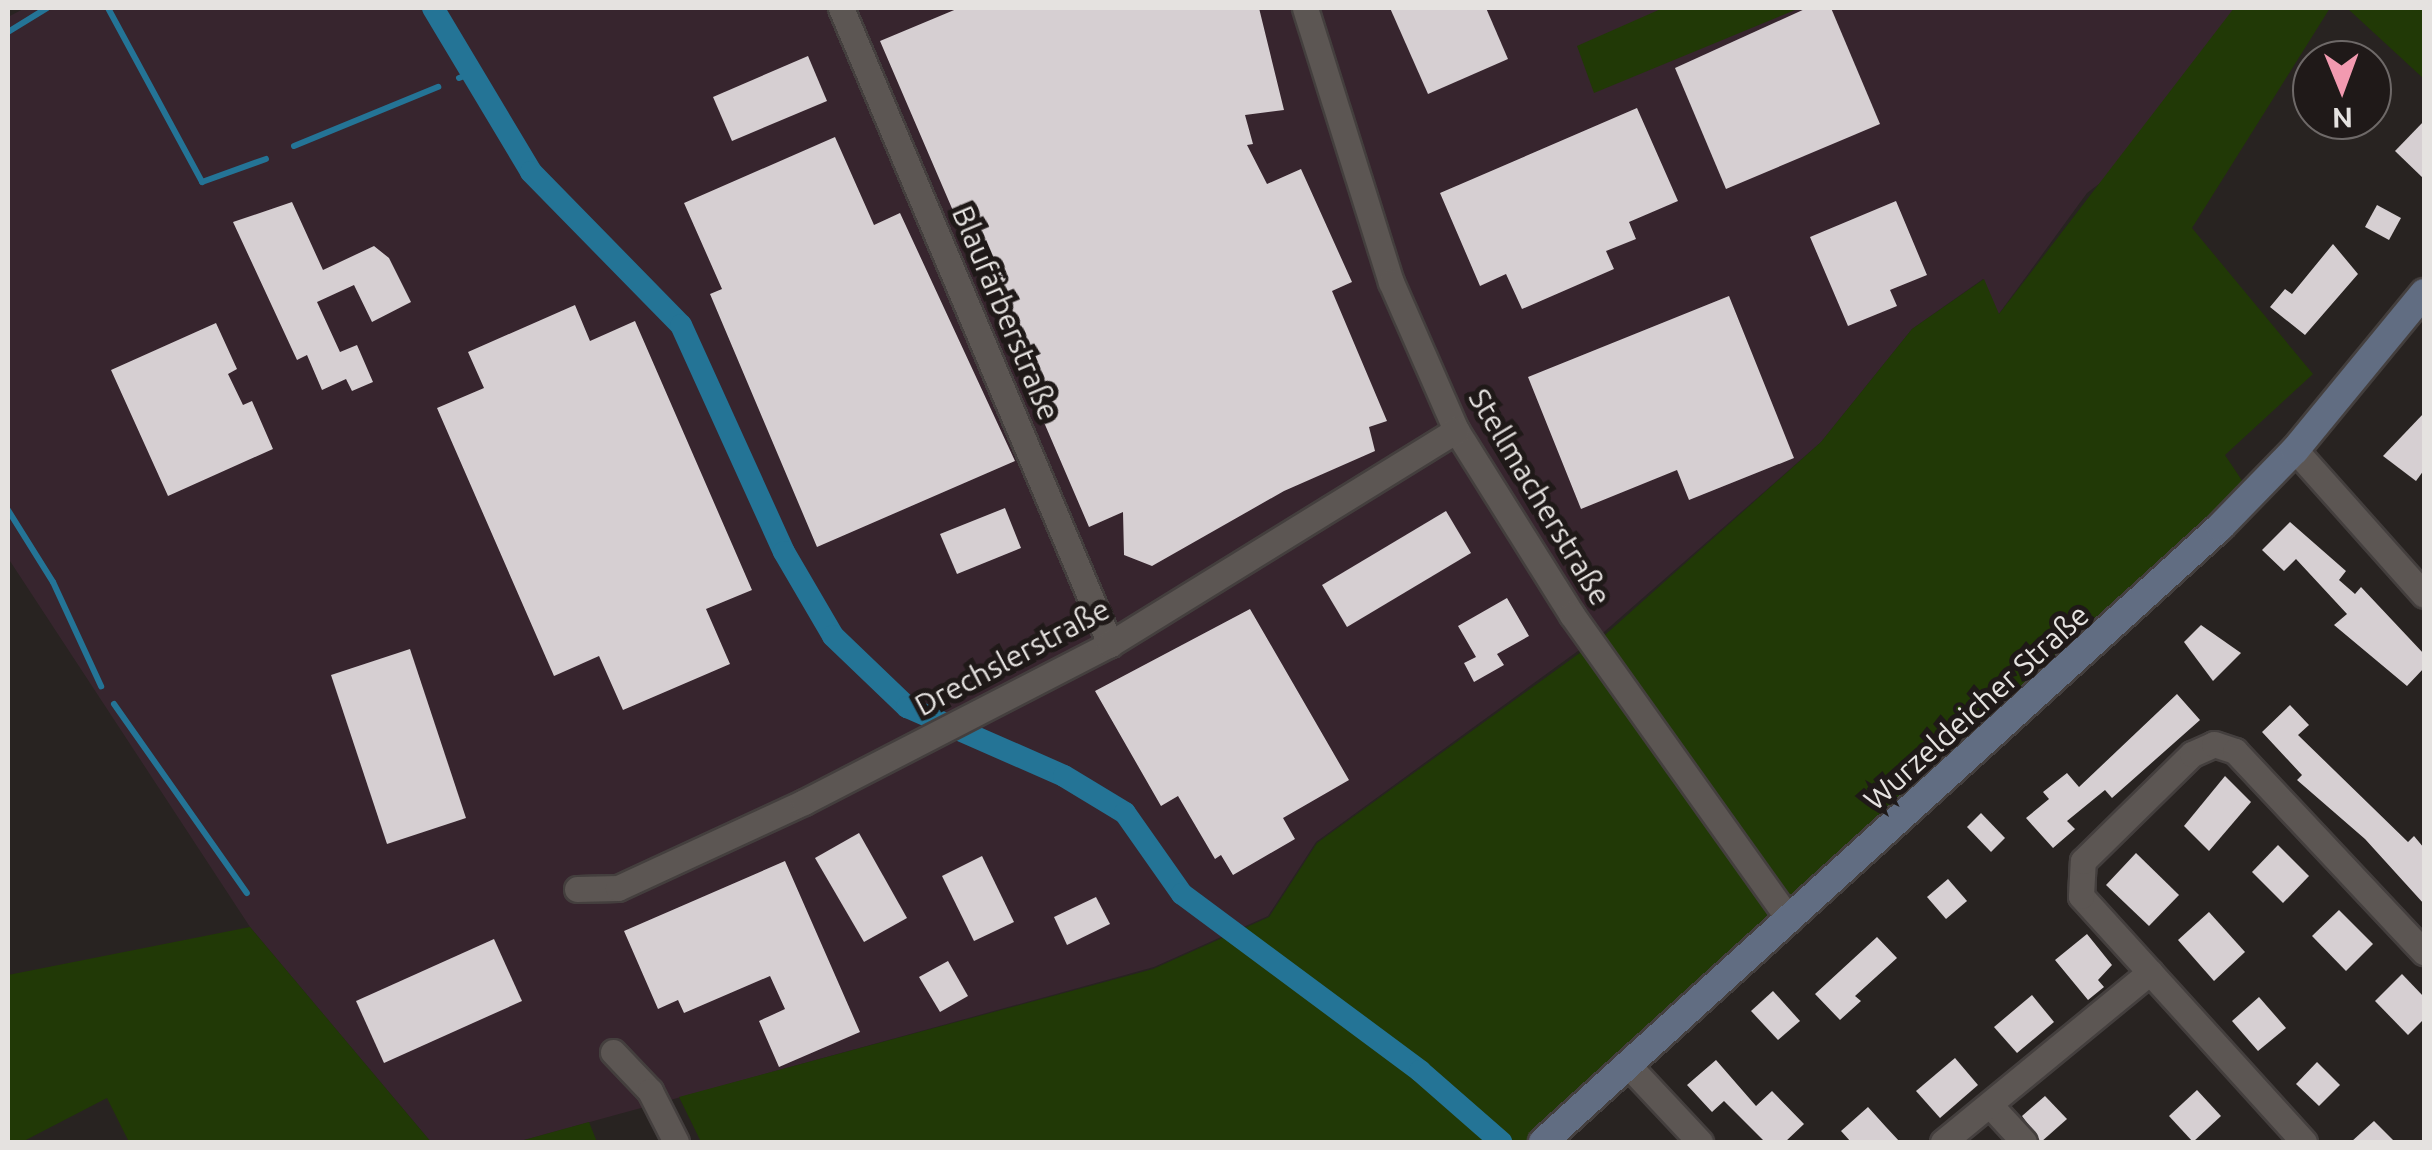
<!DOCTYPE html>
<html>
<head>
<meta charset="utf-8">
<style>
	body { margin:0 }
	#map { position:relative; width:2432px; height:1150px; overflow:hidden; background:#282321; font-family:Ubuntu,sans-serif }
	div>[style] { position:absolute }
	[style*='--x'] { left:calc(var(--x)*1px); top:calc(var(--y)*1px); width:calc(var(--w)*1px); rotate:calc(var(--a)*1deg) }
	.commercial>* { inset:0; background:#37252e }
	.green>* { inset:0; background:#213906 }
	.stream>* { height:6px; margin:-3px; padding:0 3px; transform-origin:3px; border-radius:3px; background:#247496 }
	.canal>* { height:22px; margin:-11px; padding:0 11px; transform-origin:11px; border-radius:11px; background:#247496 }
	.building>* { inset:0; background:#d6cfd2 }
	.roads { filter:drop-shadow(2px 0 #443f3e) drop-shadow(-2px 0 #443f3e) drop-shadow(0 2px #443f3e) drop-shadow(0 -2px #443f3e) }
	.minor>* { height:25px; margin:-12.5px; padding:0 12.5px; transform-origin:12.5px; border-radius:12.5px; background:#5c5653 }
	.secondary>* { height:28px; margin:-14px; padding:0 14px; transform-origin:14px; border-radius:14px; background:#616d82 }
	span { translate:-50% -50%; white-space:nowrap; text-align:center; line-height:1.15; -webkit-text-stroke:10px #1f1918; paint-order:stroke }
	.street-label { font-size:30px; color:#e5e2e0 }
	.frame { position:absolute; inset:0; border:10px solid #e5e2e0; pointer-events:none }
	.north { position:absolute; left:2292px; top:40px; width:100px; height:100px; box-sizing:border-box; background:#1f1918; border:2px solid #6e6968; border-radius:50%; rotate:179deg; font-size:28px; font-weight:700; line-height:40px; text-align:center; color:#e5e2e0 }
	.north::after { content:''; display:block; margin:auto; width:35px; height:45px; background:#f29ab0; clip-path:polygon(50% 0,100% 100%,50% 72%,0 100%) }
</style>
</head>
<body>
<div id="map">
	<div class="commercial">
		<i style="clip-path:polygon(25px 8px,2330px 8px,2087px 193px,1998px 315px,1983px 279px,1912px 329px,1821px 442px,1604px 632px,1316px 842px,1268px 916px,1154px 967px,517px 1142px,431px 1142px,250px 927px,8px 558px,8px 17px)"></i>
	</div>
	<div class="green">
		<i style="clip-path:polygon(1663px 8px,1800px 8px,1594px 93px,1577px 46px)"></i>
		<i style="clip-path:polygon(2234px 8px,2330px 8px,2192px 228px,2313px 374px,2225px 455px,2243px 482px,2097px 627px,1528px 1142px,701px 1142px,679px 1097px,1153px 969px,1269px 917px,1317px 843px,1606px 634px,1821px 442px,1912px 329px,1984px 279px,1999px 314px)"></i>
		<i style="clip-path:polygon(2347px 8px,2424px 8px,2424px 79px)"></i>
		<i style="clip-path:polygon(250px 927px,431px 1142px,129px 1142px,107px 1098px,22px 1142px,8px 1142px,8px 975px)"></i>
		<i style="clip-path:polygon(589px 1122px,597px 1142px,517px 1142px)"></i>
	</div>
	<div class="stream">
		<i style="--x:108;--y:8;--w:198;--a:61.6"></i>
		<i style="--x:202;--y:182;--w:68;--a:-19.8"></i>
		<i style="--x:8;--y:32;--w:46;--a:-31.6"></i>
		<i style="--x:459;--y:78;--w:9;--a:-21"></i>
		<i style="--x:294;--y:146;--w:156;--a:-22.3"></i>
		<i style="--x:8;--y:510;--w:85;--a:58"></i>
		<i style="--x:53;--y:582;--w:115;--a:65.2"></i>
		<i style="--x:114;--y:704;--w:231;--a:54.9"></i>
	</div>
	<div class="canal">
		<i style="--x:433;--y:8;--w:191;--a:59.1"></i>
		<i style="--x:531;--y:172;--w:214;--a:45.6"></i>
		<i style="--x:681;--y:325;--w:249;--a:65.6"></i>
		<i style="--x:784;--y:552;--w:97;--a:59.7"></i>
		<i style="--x:833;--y:636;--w:103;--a:43.8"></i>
		<i style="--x:907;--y:707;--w:171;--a:23.7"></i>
		<i style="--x:1064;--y:776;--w:71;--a:31.2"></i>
		<i style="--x:1125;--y:813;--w:99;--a:54.9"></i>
		<i style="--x:1182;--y:894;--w:297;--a:36.6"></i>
		<i style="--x:1420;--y:1071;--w:108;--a:41.2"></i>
	</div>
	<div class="building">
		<i style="clip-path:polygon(959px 8px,1259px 8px,1284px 110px,1245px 115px,1253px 144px,1247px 145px,1267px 184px,1301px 169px,1352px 282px,1332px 291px,1387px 421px,1369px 427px,1375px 451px,1284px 491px,1152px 566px,1124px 555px,1123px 512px,1089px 527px,880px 41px)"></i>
		<i style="clip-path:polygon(1390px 8px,1486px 8px,1508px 59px,1428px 94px)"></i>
		<i style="clip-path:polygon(1807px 8px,1831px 8px,1880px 124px,1726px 189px,1675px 68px)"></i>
		<i style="clip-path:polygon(808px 56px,827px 101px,732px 141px,713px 97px)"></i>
		<i style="clip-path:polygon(1637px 108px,1678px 201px,1629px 222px,1636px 239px,1606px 251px,1614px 269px,1522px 309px,1506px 274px,1480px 286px,1440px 193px)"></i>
		<i style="clip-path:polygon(2424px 121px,2424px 179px,2395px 151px)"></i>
		<i style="clip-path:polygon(835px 137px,874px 225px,900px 213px,1015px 461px,817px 547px,710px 294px,722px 289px,684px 203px)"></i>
		<i style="clip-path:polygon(1896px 201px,1927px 275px,1890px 290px,1897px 306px,1848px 326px,1810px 237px)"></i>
		<i style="clip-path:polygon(292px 202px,323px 270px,374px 246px,389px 258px,411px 302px,372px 322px,354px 285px,317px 302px,340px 352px,357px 345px,373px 382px,352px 391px,346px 379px,322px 390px,307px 355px,297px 360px,233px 222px)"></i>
		<i style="clip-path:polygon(2377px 205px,2401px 218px,2389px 240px,2365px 227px)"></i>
		<i style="clip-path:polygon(2333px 244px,2358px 274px,2305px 335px,2270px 307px,2285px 289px,2292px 294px)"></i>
		<i style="clip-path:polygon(1729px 296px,1794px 458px,1689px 500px,1677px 470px,1581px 509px,1528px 377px)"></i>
		<i style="clip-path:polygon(575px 305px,590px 341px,635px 321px,752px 590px,706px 609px,730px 664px,623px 710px,599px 656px,554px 676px,437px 408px,484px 388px,468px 352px)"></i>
		<i style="clip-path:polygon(216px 323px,237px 369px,228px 374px,243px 405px,252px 401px,273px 449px,168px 496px,111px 370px)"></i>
		<i style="clip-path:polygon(2424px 413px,2424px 470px,2416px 481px,2383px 456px)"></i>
		<i style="clip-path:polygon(1005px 508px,1021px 548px,957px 574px,940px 534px)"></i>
		<i style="clip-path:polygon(1446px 511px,1471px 553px,1347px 627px,1322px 585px)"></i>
		<i style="clip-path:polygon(2290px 522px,2346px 571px,2339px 580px,2355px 594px,2361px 587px,2424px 654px,2424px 668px,2407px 686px,2334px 625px,2347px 614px,2296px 559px,2284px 571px,2262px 550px)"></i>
		<i style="clip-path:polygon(1507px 598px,1529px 636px,1497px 654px,1504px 665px,1474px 682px,1464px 663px,1476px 657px,1458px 626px)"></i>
		<i style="clip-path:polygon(1250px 609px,1349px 780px,1283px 818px,1295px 839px,1233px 875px,1221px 855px,1215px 859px,1178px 796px,1161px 806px,1095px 691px)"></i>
		<i style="clip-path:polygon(2201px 625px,2241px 653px,2213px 681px,2184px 642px)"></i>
		<i style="clip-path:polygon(410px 649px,466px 818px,387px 844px,331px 675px)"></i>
		<i style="clip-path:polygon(2177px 694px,2200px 720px,2112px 798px,2105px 790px,2067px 821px,2075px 829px,2053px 848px,2026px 818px,2049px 799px,2043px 792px,2067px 773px,2079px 787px)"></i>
		<i style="clip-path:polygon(2290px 705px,2309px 725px,2298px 735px,2408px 842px,2414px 836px,2424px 848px,2424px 904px,2365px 839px,2297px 780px,2302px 775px,2262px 732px)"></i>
		<i style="clip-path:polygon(2225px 776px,2251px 802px,2209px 851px,2184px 826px)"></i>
		<i style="clip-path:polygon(1981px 813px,2005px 838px,1991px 852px,1967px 827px)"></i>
		<i style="clip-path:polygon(859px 833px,907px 918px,864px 942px,815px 858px)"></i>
		<i style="clip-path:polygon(2278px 845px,2309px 876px,2283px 903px,2252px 872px)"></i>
		<i style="clip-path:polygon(2136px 853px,2179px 895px,2149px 926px,2106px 885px)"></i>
		<i style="clip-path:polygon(982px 856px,1014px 922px,974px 941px,942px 876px)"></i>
		<i style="clip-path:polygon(785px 861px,860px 1032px,779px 1067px,759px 1021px,785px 1009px,770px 976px,684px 1013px,678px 1000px,658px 1009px,624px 931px)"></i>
		<i style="clip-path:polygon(1948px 879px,1967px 901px,1946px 919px,1927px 897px)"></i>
		<i style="clip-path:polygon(1096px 897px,1110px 924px,1067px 945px,1054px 917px)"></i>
		<i style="clip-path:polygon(2339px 910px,2373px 944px,2346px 971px,2312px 936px)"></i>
		<i style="clip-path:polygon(2209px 912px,2245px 952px,2214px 981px,2178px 940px)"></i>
		<i style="clip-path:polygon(2087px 934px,2112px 965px,2098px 980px,2104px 987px,2088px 1000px,2055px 960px)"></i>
		<i style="clip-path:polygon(1877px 937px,1897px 958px,1855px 996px,1861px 1001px,1840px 1020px,1815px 994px)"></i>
		<i style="clip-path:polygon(494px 939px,522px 1001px,384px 1063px,356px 1001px)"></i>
		<i style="clip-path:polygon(948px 961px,968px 996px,940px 1012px,919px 977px)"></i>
		<i style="clip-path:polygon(2402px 974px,2424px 997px,2424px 1019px,2408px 1035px,2375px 1001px)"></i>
		<i style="clip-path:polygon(1773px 991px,1800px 1021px,1778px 1040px,1751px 1011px)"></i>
		<i style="clip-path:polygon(2032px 995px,2054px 1022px,2017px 1053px,1994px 1027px)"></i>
		<i style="clip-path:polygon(2259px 997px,2286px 1028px,2258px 1051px,2232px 1021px)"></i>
		<i style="clip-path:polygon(1955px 1058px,1978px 1085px,1940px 1118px,1916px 1091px)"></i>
		<i style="clip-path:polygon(1716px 1060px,1756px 1106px,1772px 1091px,1804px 1124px,1785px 1142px,1765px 1142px,1724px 1101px,1712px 1112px,1687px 1085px)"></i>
		<i style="clip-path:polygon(2317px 1062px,2340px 1085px,2319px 1106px,2296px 1084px)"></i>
		<i style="clip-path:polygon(2197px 1090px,2221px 1116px,2193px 1142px,2169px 1116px)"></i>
		<i style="clip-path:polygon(2045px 1096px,2067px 1119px,2041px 1142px,2022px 1116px)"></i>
		<i style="clip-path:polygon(1868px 1107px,1886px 1127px,1900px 1142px,1851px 1142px,1841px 1131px)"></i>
		<i style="clip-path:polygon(2374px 1121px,2395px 1142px,2351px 1142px)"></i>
	</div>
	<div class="roads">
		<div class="minor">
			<i style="--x:841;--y:8;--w:691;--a:67.07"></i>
			<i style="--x:1305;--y:8;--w:287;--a:72.6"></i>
			<i style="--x:1391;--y:282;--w:162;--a:66.3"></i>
			<i style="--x:1456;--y:430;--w:218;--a:57.9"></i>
			<i style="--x:1572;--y:615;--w:374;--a:54.5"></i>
			<i style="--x:2295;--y:450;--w:194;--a:48.3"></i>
			<i style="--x:577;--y:889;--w:41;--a:-1.4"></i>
			<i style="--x:618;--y:888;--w:205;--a:-24.8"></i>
			<i style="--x:804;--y:802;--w:344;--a:-27.3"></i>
			<i style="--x:1110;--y:644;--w:407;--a:-31.7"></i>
			<i style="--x:613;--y:1052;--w:54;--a:46.5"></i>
			<i style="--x:650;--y:1091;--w:57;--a:63"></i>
			<i style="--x:1627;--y:1064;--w:107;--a:46.9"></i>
			<i style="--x:1990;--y:1105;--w:50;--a:47.4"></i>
			<i style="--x:1943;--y:1142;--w:268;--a:-39.4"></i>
			<i style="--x:2304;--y:1142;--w:332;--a:-132.2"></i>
			<i style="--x:2081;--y:896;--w:35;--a:-87"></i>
			<i style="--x:2083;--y:861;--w:153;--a:-44.5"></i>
			<i style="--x:2192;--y:754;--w:24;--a:-24"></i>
			<i style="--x:2214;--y:744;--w:22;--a:18"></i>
			<i style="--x:2235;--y:751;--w:276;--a:46.8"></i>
		</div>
		<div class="secondary">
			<i style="--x:1543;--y:1142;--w:915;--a:-42.25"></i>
			<i style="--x:2220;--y:527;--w:107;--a:-45.8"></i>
			<i style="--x:2295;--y:450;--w:203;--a:-50.6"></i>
		</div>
	</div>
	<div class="street-label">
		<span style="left:1006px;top:313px;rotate:67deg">Blaufärberstraße</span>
		<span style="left:1540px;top:497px;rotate:59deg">Stellmacherstraße</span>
		<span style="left:1012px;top:657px;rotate:-28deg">Drechslerstraße</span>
		<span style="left:1976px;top:707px;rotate:-42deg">Wurzeldeicher Straße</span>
	</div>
	<div class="frame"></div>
	<div class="north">N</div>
</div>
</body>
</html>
